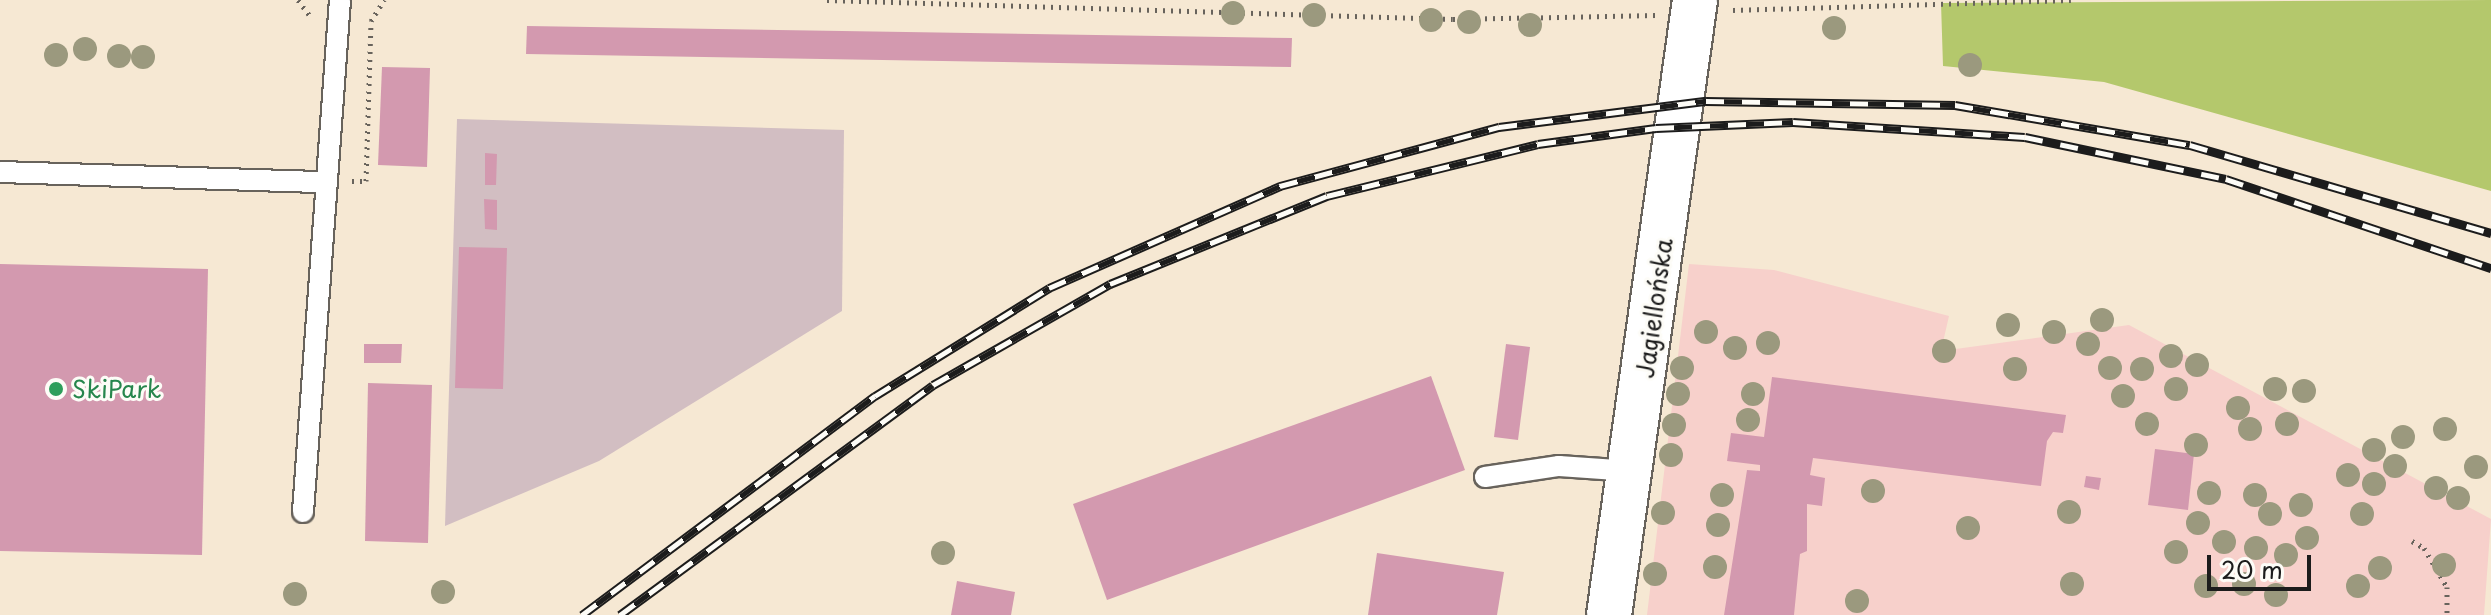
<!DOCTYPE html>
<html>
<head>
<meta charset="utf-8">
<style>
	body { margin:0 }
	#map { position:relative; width:2491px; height:615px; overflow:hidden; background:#f6e8d3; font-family:"Playpen Sans",sans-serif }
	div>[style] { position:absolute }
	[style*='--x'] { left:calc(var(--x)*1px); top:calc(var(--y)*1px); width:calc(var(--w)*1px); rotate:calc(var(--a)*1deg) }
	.built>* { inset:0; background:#f7d0cb }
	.industrial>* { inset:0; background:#d2bec2 }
	.green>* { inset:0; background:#b4c86c }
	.building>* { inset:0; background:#d399af }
	.path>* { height:5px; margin-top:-2.5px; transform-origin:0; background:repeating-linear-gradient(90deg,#68635c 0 2px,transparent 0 8px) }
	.roads { filter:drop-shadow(2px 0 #68635c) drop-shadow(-2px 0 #68635c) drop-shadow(0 2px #68635c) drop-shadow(0 -2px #68635c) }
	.service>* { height:20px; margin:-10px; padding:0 10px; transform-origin:10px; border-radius:10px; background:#fff }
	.tertiary>* { height:44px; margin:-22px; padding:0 22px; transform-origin:22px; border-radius:22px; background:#fff }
	.rail>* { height:9px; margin-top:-4.5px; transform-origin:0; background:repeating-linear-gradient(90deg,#fdfcf7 0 18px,#1c1c1c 0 36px); box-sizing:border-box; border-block:2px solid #1c1c1c }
	.trees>* { width:24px; height:24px; margin:-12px; border-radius:50%; background:#9b997e }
	.dots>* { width:22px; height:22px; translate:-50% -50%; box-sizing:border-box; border:4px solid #fdfcf7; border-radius:50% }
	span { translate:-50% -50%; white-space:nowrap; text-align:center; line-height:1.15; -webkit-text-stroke:6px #fdfcf7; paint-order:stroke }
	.street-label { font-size:24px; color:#1c1c1c }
	.leisure-label { font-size:24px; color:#27864d }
	.left { translate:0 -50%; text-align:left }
	.scale { position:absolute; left:2207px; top:555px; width:104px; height:36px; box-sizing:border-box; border:4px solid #1c1c1c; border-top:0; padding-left:10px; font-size:24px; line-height:28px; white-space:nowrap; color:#1c1c1c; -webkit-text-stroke:6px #fdfcf7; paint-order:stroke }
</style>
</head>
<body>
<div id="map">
	<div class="built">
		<i style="clip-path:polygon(1689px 264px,1774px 270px,1949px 316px,1941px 351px,2129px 325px,2491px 519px,2484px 615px,1647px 615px)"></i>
	</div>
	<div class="industrial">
		<i style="clip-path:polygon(457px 119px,844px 130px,842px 311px,599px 461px,445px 526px)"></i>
	</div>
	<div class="green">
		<i style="clip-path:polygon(2491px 0,2491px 191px,2104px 82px,1943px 66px,1941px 3px)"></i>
	</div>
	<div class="building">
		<i style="clip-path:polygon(527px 26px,1292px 38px,1291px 67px,526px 54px)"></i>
		<i style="clip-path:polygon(382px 67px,430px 68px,427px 167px,378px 165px)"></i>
		<i style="clip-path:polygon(485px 153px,497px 154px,496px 185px,485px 185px)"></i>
		<i style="clip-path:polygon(484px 199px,497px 200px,497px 230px,485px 229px)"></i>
		<i style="clip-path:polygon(459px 247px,507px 248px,503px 389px,455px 388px)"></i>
		<i style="clip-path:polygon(0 264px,208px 269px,202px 555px,0 551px)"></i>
		<i style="clip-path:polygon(364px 344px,402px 344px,401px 363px,364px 363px)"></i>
		<i style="clip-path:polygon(1506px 344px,1530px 347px,1518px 440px,1494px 437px)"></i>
		<i style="clip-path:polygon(1431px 376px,1465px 470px,1107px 600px,1073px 504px)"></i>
		<i style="clip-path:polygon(1772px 377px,2066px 415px,2063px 433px,2053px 432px,2047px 441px,2041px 486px,1813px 458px,1810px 475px,1825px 478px,1822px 506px,1807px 504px,1807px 551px,1800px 554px,1794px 615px,1724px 615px,1747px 470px,1760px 471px,1760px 465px,1727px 461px,1731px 433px,1764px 437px)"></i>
		<i style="clip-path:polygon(368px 383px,432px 385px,428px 543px,365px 541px)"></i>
		<i style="clip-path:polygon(2155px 449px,2194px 454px,2188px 510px,2148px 505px)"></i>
		<i style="clip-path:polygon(2086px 476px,2101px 478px,2099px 490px,2084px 487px)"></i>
		<i style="clip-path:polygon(1377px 553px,1504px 572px,1497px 615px,1368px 615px)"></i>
		<i style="clip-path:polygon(957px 581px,1015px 592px,1011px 615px,951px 615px)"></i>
	</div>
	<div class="path">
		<i style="--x:298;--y:0;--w:21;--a:53"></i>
		<i style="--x:827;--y:0;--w:626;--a:1.74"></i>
		<i style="--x:1453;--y:19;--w:203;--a:-1.1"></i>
		<i style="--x:1733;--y:10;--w:338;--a:-1.7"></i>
		<i style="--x:352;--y:181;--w:14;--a:0"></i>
		<i style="--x:366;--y:181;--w:160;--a:-88.2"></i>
		<i style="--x:371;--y:21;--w:25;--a:-58"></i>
		<i style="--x:2412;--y:541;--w:14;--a:30"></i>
		<i style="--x:2424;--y:548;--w:45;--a:59.5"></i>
		<i style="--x:2447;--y:587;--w:28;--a:90"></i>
	</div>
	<div class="roads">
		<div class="service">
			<i style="--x:0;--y:172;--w:322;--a:1.8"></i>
			<i style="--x:1485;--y:477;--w:75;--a:-8.5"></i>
			<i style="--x:1559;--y:466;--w:72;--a:4"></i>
			<i style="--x:303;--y:512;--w:513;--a:-85.87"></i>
		</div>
		<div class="tertiary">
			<i style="--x:1609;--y:615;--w:621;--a:-82.04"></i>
		</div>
	</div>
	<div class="rail">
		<i style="--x:582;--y:615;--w:366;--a:-36.8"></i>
		<i style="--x:875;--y:396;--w:205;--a:-31.8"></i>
		<i style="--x:1049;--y:288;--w:253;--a:-23.8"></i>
		<i style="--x:1280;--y:186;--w:227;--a:-15.1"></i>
		<i style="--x:1499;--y:127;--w:209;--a:-7.2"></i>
		<i style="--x:1706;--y:101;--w:249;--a:0.9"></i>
		<i style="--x:1955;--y:105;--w:238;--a:9.7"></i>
		<i style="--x:2190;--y:145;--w:314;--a:16.3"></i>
		<i style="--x:620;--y:615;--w:388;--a:-36.3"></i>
		<i style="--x:933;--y:385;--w:204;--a:-29.7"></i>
		<i style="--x:1110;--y:284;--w:234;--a:-22.1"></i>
		<i style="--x:1327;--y:196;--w:217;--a:-13.8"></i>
		<i style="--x:1538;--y:144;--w:119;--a:-7.7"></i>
		<i style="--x:1656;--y:128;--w:137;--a:-2.5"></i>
		<i style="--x:1793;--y:122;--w:232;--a:3.7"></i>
		<i style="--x:2025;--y:137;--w:205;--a:11.8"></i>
		<i style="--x:2226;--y:179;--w:280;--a:18.6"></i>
	</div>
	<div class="trees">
		<i style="left:1233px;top:13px"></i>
		<i style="left:1314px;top:15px"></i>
		<i style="left:1431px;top:20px"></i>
		<i style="left:1469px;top:22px"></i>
		<i style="left:1530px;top:25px"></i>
		<i style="left:1834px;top:28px"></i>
		<i style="left:85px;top:49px"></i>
		<i style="left:56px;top:55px"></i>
		<i style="left:119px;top:56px"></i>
		<i style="left:143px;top:57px"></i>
		<i style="left:1970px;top:65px"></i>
		<i style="left:2102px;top:320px"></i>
		<i style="left:2008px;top:325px"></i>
		<i style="left:1706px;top:332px"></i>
		<i style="left:2054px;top:332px"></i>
		<i style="left:1768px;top:343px"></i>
		<i style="left:2088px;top:344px"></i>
		<i style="left:1735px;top:348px"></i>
		<i style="left:1944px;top:351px"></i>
		<i style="left:2171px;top:356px"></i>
		<i style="left:2197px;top:365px"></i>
		<i style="left:1682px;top:368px"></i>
		<i style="left:2110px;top:368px"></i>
		<i style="left:2015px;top:369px"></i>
		<i style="left:2142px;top:369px"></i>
		<i style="left:2176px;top:389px"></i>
		<i style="left:2275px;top:389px"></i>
		<i style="left:2304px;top:391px"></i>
		<i style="left:1678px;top:394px"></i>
		<i style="left:1753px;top:394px"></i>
		<i style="left:2123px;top:396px"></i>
		<i style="left:2238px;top:408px"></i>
		<i style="left:1748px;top:420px"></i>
		<i style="left:2147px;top:424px"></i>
		<i style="left:2287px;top:424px"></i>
		<i style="left:1674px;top:425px"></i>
		<i style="left:2250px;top:429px"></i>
		<i style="left:2445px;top:429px"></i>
		<i style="left:2403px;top:437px"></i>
		<i style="left:2196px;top:445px"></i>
		<i style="left:2374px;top:450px"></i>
		<i style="left:1671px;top:455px"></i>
		<i style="left:2395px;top:466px"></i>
		<i style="left:2476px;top:467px"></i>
		<i style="left:2348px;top:475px"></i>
		<i style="left:2374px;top:484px"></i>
		<i style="left:2436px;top:488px"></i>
		<i style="left:1873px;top:491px"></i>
		<i style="left:2209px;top:493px"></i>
		<i style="left:1722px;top:495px"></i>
		<i style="left:2255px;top:495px"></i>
		<i style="left:2458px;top:498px"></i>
		<i style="left:2301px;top:505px"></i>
		<i style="left:2069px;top:512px"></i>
		<i style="left:1663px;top:513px"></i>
		<i style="left:2270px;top:514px"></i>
		<i style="left:2362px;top:514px"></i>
		<i style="left:2198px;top:523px"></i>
		<i style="left:1718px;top:525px"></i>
		<i style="left:1968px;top:528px"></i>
		<i style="left:2307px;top:538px"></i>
		<i style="left:2224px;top:542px"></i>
		<i style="left:2256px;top:548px"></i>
		<i style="left:2176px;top:552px"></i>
		<i style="left:943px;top:553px"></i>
		<i style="left:2286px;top:555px"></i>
		<i style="left:2444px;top:565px"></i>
		<i style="left:1715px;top:567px"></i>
		<i style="left:2380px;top:568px"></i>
		<i style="left:1655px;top:574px"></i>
		<i style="left:2072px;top:584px"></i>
		<i style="left:2244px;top:584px"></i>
		<i style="left:2206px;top:586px"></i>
		<i style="left:2358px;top:586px"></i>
		<i style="left:443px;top:592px"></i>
		<i style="left:295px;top:594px"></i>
		<i style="left:2276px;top:595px"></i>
		<i style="left:1857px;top:601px"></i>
	</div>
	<div class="dots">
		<i style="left:56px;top:389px;background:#2e9e5b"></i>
	</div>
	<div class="street-label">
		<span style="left:1654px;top:308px;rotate:-82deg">Jagiellońska</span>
	</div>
	<div class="leisure-label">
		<span class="left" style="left:72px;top:389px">SkiPark</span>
	</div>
	<div class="scale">20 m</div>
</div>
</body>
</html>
